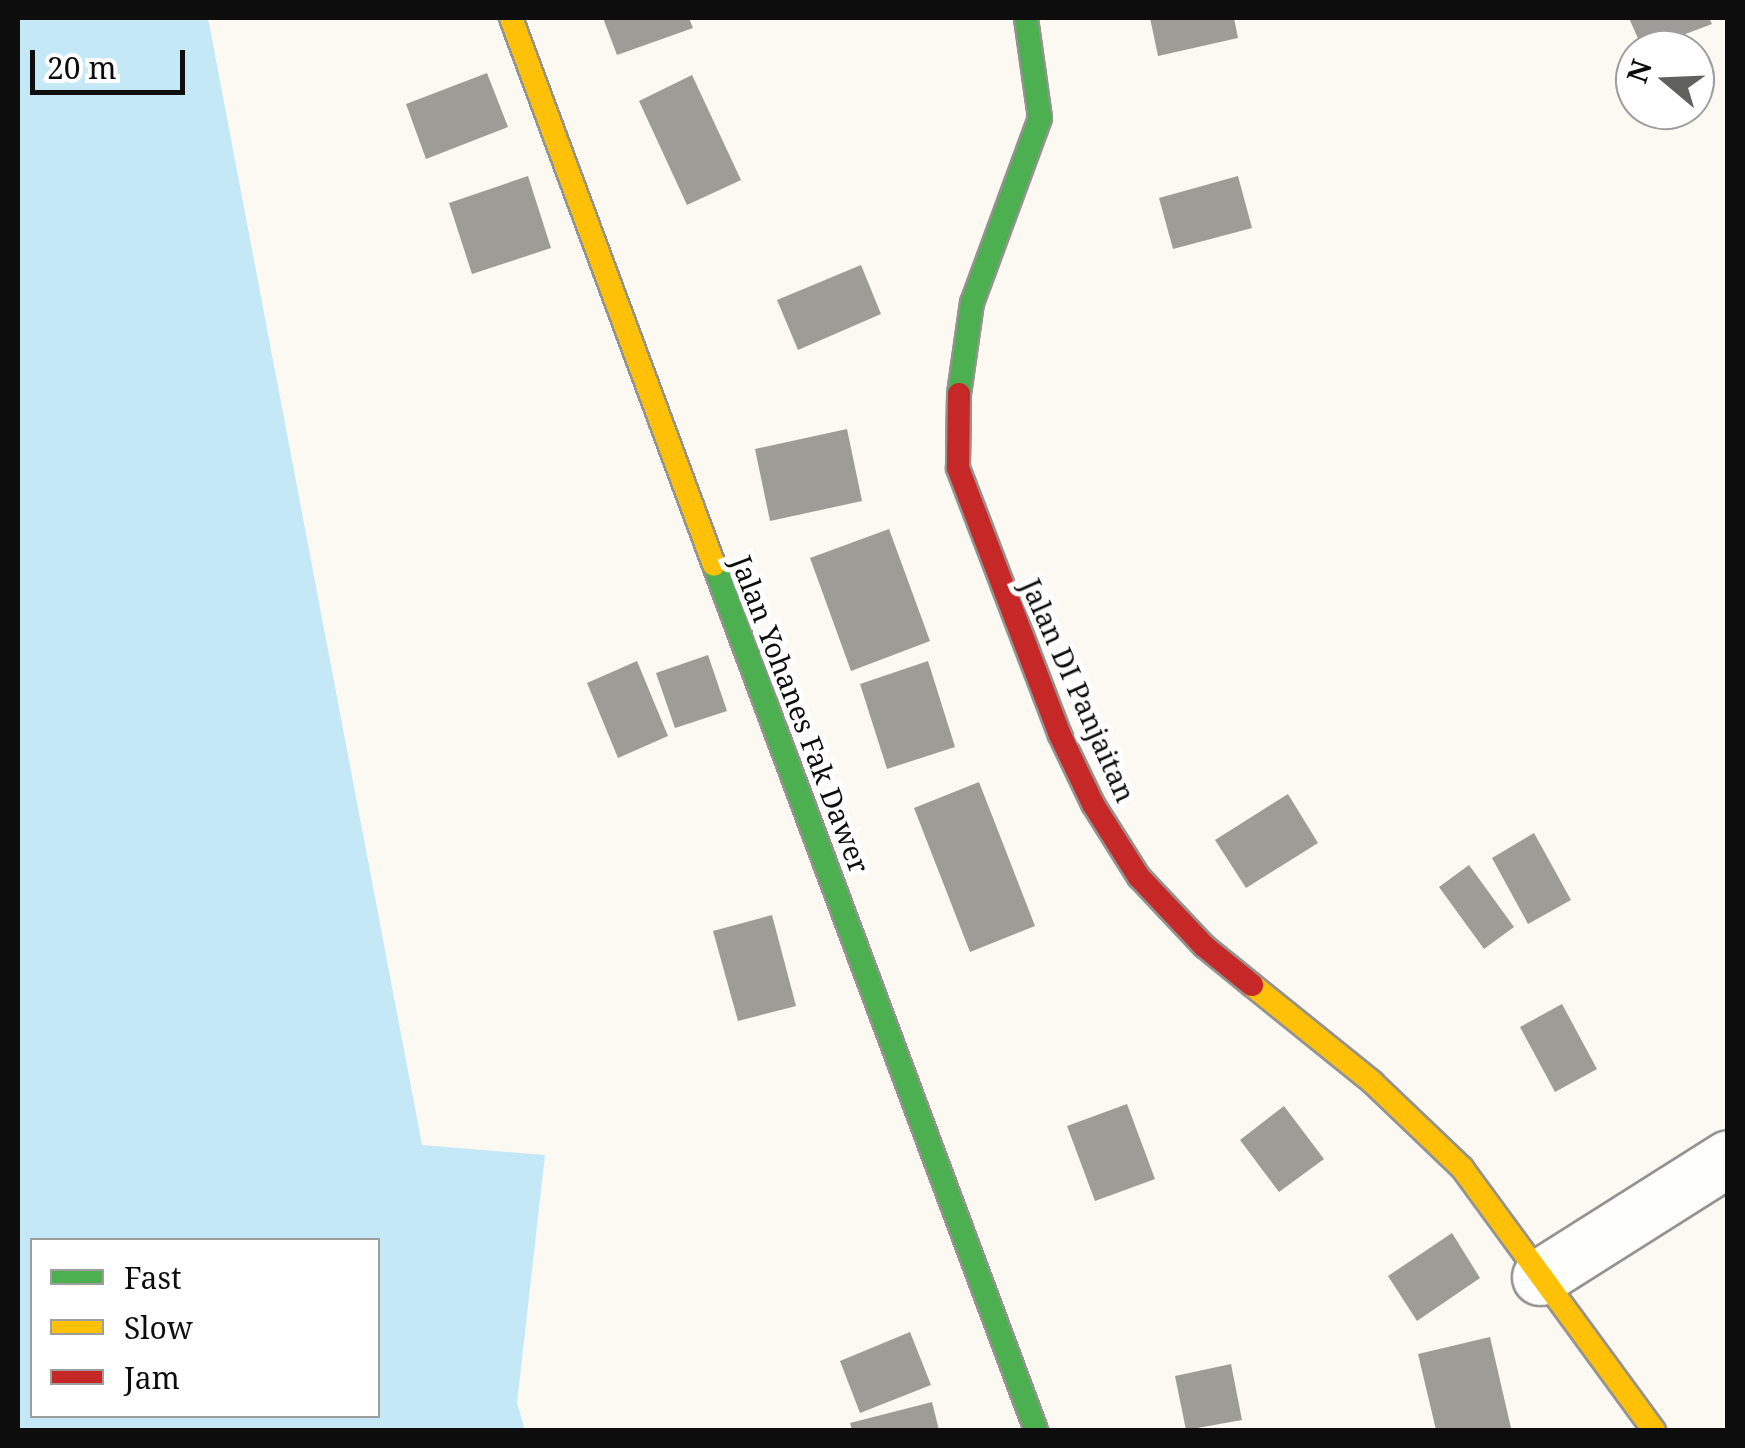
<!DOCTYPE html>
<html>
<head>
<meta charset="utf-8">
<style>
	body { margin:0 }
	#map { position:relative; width:1745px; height:1448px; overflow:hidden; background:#fbf9f1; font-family:"Noto Serif",serif }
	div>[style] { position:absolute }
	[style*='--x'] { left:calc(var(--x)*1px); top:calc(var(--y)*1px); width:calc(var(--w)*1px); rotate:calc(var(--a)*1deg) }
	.water>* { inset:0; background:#c5e8f7 }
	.building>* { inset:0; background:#9e9c97 }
	.roads { filter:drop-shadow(2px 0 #949390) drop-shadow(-2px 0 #949390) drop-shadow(0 2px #949390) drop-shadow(0 -2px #949390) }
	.street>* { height:55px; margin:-27.5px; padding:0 27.5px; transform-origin:27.5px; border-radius:27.5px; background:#fefefd }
	.fast>* { height:22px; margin:-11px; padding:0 11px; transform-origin:11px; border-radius:11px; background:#4caf50 }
	.slow>* { height:22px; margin:-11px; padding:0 11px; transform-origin:11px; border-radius:11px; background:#ffc107 }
	.jam>* { height:22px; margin:-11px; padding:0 11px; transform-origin:11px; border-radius:11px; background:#c62828 }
	span { translate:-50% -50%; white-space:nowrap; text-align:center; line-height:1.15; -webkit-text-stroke:10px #fff; paint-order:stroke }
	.street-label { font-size:28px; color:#0d0d0d }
	.frame { position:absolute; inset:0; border:20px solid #0d0d0d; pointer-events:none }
	.legend { position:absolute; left:30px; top:1238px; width:350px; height:180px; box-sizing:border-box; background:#fff; border:2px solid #9e9e9e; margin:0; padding:12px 18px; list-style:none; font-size:30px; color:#0d0d0d }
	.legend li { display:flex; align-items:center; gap:20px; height:50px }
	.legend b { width:50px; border:2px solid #9e9e9e }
	.north { position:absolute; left:1615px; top:30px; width:100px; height:100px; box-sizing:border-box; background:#fff; border:2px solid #9e9e9e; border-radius:50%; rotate:289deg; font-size:28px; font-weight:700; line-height:40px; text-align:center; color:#0d0d0d }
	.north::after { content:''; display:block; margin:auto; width:35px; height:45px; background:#60605d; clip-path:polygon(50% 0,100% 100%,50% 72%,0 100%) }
	.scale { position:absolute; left:30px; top:50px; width:155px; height:45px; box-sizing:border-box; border:5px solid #0d0d0d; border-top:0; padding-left:12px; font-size:30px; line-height:35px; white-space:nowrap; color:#0d0d0d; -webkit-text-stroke:8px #fff; paint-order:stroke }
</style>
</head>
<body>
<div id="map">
	<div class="water">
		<i style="clip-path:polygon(evenodd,18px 18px,208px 18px,422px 1145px,545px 1155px,517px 1403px,525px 1430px,18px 1430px,18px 18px,32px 1240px,378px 1240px,378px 1416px,32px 1416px,32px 1240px)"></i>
	</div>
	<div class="building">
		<i style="clip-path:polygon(603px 18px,689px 18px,693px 28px,617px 55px)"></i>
		<i style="clip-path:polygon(1150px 18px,1234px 18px,1238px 38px,1158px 56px)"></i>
		<i style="clip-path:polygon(1629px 18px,1709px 18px,1712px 24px,1643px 50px)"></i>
		<i style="clip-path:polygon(487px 73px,508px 127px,426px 159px,406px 104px)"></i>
		<i style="clip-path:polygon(692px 75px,741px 180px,687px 205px,639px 101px)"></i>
		<i style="clip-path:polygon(528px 176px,551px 248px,472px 274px,449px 203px)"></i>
		<i style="clip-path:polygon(1238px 176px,1252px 228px,1173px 249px,1159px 198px)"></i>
		<i style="clip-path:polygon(861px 265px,881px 314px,798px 350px,777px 300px)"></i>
		<i style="clip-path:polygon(847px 429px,862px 501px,770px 521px,755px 449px)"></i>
		<i style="clip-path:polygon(889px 529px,930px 641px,851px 671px,810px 558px)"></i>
		<i style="clip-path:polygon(708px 655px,727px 711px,675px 728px,656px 673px)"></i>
		<i style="clip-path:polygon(637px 661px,668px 736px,618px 758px,587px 683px)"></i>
		<i style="clip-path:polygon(928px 661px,955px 747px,887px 769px,860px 684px)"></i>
		<i style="clip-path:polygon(979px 782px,1035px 926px,970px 952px,914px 808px)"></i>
		<i style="clip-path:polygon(1288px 794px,1318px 843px,1246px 888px,1215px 840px)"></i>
		<i style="clip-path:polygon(1534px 833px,1571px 900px,1528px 924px,1492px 858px)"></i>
		<i style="clip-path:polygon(1469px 865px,1514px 927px,1484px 949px,1439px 887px)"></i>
		<i style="clip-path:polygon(772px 915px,796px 1006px,738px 1021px,713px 931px)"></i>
		<i style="clip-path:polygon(1562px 1004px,1597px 1069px,1555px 1092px,1520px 1027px)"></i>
		<i style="clip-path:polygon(1127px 1104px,1155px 1179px,1095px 1201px,1067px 1126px)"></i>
		<i style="clip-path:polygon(1284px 1106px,1324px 1159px,1279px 1192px,1240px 1140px)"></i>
		<i style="clip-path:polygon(1452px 1233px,1480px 1278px,1417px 1321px,1388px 1276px)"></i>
		<i style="clip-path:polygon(910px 1332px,931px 1385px,860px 1413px,840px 1361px)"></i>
		<i style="clip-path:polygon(1490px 1337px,1511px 1428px,1436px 1430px,1418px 1354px)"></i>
		<i style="clip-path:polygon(1231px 1364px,1242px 1420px,1186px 1430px,1175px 1376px)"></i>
		<i style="clip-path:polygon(932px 1402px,939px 1430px,852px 1430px,850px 1423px)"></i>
	</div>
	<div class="roads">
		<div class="street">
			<i style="--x:1540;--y:1277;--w:222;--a:-32.3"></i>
		</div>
		<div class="fast">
			<i style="--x:959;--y:394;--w:92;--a:-81.9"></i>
			<i style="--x:972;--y:303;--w:197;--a:-69.8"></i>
			<i style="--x:1040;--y:118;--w:101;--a:-98"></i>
			<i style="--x:714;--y:565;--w:923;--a:69.58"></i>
		</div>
		<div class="slow">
			<i style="--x:511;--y:18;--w:583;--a:69.64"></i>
			<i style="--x:1252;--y:985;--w:154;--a:38.9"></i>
			<i style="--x:1372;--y:1082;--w:124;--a:43.7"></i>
			<i style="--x:1462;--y:1168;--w:325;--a:53.8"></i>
		</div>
		<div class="jam">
			<i style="--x:959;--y:394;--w:74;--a:90.8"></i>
			<i style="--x:958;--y:468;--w:284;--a:69.1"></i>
			<i style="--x:1059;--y:733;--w:79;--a:64.4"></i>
			<i style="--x:1093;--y:804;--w:86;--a:57.8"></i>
			<i style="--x:1139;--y:877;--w:95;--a:46.7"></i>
			<i style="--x:1204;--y:946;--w:62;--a:39.1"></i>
		</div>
	</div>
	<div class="street-label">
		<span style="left:1079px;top:690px;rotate:66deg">Jalan DI Panjaitan</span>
		<span style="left:801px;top:714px;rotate:69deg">Jalan Yohanes Fak Dawer</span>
	</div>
	<div class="frame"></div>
	<ul class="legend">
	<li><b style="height:12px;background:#4caf50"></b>Fast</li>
	<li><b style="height:12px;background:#ffc107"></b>Slow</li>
	<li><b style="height:12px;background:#c62828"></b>Jam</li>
	</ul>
	<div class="north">N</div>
	<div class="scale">20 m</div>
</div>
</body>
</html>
